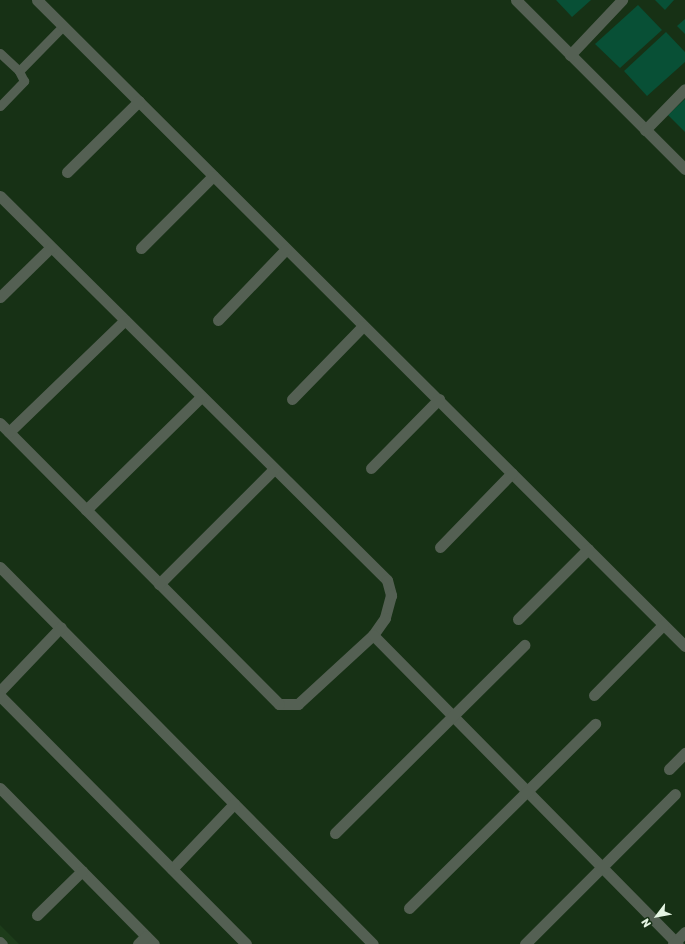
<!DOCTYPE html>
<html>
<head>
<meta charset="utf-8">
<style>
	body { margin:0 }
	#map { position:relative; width:685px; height:944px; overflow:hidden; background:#173115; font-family:Rubik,sans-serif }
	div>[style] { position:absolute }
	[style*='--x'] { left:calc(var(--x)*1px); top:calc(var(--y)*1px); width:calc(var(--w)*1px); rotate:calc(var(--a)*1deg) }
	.built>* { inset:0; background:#1d3c1a }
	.building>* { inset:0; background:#085036 }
	.service>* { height:9px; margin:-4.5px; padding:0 4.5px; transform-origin:4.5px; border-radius:4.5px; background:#546053 }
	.minor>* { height:11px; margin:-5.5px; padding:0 5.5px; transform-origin:5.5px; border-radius:5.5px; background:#546053 }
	span { translate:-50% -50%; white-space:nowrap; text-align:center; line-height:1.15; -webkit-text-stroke:3px #173115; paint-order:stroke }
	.north { position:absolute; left:637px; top:896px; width:40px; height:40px; -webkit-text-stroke:3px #173115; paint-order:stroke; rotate:238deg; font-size:11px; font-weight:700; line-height:16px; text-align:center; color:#e4f4e2 }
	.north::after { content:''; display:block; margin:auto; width:14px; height:18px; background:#e4f4e2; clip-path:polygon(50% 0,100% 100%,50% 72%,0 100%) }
</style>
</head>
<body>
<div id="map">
	<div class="built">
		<i style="clip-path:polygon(0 925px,19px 944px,0 944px)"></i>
	</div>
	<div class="building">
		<i style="clip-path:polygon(556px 0,591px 0,572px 17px)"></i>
		<i style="clip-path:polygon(655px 0,674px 0,665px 10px)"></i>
		<i style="clip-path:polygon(638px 5px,662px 30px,620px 68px,595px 44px)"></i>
		<i style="clip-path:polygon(685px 19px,685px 34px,677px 26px)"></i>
		<i style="clip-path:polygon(666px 32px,685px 52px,685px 62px,647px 96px,624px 71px)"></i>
		<i style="clip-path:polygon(685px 99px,685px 132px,668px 115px)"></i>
	</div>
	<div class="service">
		<i style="--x:0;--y:53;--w:26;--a:43"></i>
		<i style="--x:0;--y:106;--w:35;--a:-46"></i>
		<i style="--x:24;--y:81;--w:11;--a:-117"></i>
		<i style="--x:19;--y:71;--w:63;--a:-45.6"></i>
		<i style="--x:0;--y:941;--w:4;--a:45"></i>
	</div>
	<div class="minor">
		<i style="--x:37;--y:0;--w:915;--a:44.91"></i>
		<i style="--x:516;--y:0;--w:239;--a:45"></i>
		<i style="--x:570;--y:55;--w:76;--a:-46.6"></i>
		<i style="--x:645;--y:130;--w:57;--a:-45.7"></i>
		<i style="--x:67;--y:172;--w:101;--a:-44.6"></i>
		<i style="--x:0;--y:196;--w:545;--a:44.78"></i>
		<i style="--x:387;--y:580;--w:16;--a:75"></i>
		<i style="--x:391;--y:595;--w:24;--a:105"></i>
		<i style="--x:385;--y:618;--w:21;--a:125"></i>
		<i style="--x:373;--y:635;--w:102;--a:137.4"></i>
		<i style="--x:298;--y:704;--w:19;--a:180"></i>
		<i style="--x:279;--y:704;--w:396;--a:-134.8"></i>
		<i style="--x:141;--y:248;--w:102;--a:-45"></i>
		<i style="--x:0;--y:297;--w:71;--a:-44.4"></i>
		<i style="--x:218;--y:320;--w:98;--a:-46.2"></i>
		<i style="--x:292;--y:399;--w:102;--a:-45.8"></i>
		<i style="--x:9;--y:432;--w:161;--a:-44"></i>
		<i style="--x:371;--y:468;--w:97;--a:-45.4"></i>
		<i style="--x:86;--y:510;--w:161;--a:-44.5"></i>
		<i style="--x:440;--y:547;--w:103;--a:-45.8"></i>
		<i style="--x:0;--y:567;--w:530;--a:45.31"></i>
		<i style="--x:159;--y:584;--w:163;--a:-45"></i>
		<i style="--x:518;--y:619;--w:99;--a:-45"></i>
		<i style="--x:373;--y:635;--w:434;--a:45.4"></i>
		<i style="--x:0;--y:691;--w:88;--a:-46.4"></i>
		<i style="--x:594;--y:695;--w:98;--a:-45.4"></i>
		<i style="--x:0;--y:696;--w:349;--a:45.2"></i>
		<i style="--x:669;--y:769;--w:23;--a:-45"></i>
		<i style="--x:0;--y:788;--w:219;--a:45.4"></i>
		<i style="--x:335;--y:833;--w:267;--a:-44.8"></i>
		<i style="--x:172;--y:869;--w:90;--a:-46.4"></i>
		<i style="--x:409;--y:908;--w:262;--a:-44.7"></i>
		<i style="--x:37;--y:915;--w:63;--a:-44.4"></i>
		<i style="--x:138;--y:944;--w:11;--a:-45"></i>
		<i style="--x:525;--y:944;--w:212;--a:-45"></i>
		<i style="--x:673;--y:944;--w:17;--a:-45"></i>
	</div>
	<div class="north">N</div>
</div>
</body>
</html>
